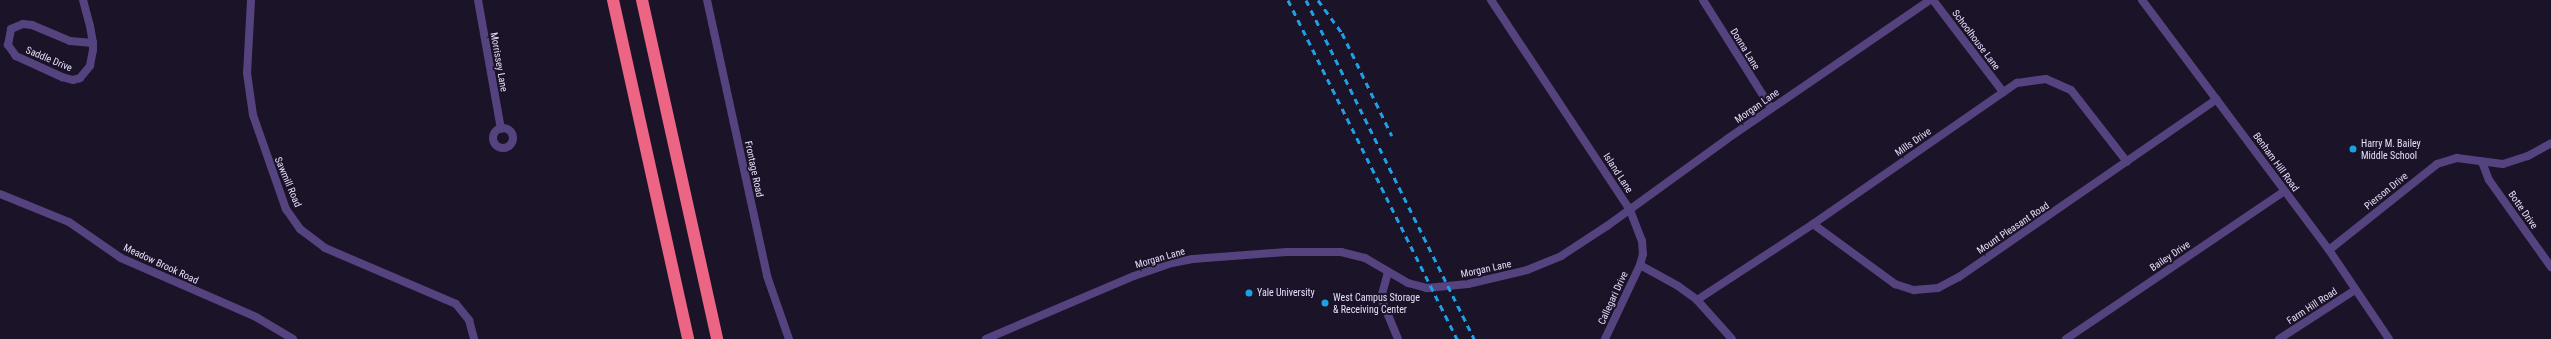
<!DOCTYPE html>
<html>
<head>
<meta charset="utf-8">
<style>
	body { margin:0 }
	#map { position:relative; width:2551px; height:339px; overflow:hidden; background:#1b1327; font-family:"Roboto Condensed",sans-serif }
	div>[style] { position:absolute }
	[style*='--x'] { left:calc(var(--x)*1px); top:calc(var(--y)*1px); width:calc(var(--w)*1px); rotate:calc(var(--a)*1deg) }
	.minor>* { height:8px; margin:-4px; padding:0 4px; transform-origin:4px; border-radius:4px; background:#554380 }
	.minor>.ring { margin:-4px; padding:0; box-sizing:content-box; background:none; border:8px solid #554380; border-radius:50% }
	.tertiary>* { height:8px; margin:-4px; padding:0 4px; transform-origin:4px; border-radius:4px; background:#554380 }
	.motorway>* { height:12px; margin:-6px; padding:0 6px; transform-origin:6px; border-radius:6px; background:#ed6585 }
	.rail>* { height:3px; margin-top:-1.5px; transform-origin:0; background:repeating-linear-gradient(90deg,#1ea0e5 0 6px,transparent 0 11px) }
	.dots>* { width:11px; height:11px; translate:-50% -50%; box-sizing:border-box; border:2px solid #1b1327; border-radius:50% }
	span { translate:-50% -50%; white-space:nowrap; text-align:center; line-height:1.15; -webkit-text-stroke:4px #1b1327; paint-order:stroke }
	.street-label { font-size:10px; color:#e7dcfb }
	.poi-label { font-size:10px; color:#e7dcfb }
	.left { translate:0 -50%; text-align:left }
</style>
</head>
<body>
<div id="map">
	<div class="minor">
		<i style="--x:83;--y:0;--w:27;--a:75"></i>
		<i style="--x:90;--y:26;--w:17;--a:80"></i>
		<i style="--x:93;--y:43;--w:7;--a:90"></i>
		<i style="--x:93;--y:50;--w:16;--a:101"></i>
		<i style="--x:90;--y:66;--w:16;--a:130"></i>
		<i style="--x:80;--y:78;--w:7;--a:164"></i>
		<i style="--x:73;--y:80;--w:11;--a:-165"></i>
		<i style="--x:62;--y:77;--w:51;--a:-155.5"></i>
		<i style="--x:16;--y:56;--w:14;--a:-126"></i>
		<i style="--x:8;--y:45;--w:16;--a:-79"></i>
		<i style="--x:11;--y:29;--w:13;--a:-23"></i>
		<i style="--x:23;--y:24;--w:9;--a:6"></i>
		<i style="--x:32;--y:25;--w:41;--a:22.8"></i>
		<i style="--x:70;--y:41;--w:23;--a:5"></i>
		<i style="--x:251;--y:0;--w:73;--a:93.1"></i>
		<i style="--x:247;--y:73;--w:42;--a:81.9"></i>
		<i style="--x:253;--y:115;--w:100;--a:70.7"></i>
		<i style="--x:286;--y:209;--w:24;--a:55"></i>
		<i style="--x:300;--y:229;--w:31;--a:37"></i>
		<i style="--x:325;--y:248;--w:142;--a:23.1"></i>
		<i style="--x:456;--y:304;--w:21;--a:51"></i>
		<i style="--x:469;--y:320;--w:20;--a:75"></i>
		<i style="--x:478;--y:0;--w:131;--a:79.9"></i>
		<i style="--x:1703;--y:0;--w:128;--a:57.8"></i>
		<i style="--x:1933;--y:0;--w:116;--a:52.7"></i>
		<i class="ring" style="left:493px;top:128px;width:12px;height:12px"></i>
		<i style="--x:2482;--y:162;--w:19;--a:69"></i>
		<i style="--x:2489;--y:180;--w:107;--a:54.5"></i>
		<i style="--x:0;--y:194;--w:74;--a:22.1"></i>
		<i style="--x:69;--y:222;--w:63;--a:34.7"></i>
		<i style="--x:121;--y:258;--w:147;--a:23.6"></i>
		<i style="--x:256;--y:317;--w:43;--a:30.7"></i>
		<i style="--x:1630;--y:210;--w:33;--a:69"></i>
		<i style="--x:1642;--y:241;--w:13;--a:86"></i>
		<i style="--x:1643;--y:254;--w:11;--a:105"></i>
		<i style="--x:1640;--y:265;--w:43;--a:28.9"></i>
		<i style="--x:1678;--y:286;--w:24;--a:36"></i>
		<i style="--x:1697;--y:300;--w:52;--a:48.1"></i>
		<i style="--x:1813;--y:224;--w:102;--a:36.2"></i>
		<i style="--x:1895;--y:284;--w:20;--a:18"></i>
		<i style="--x:1914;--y:290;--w:24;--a:-5"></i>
		<i style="--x:1938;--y:288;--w:24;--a:-28"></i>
		<i style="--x:1959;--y:277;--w:313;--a:-34.6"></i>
		<i style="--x:2329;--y:250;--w:138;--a:-38.5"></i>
		<i style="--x:2437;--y:164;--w:21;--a:-17"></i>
		<i style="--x:2457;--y:158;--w:46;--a:7.4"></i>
		<i style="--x:2503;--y:164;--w:26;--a:-18"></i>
		<i style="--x:2528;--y:156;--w:26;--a:-29"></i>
		<i style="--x:1388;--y:272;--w:27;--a:105"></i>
		<i style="--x:1381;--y:298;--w:44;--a:67.5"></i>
		<i style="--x:1697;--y:300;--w:139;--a:-33.2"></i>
		<i style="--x:1813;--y:224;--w:248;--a:-34.7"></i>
		<i style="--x:2017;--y:83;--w:29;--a:-8"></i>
		<i style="--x:2046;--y:79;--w:27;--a:24"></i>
		<i style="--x:2071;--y:90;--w:91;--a:52.1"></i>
		<i style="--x:1605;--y:339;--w:82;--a:-64.7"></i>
		<i style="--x:2066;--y:339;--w:264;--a:-34.1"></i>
		<i style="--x:2279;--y:339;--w:90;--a:-32.8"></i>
	</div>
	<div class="tertiary">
		<i style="--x:707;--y:0;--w:282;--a:77.7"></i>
		<i style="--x:767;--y:276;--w:67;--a:70.8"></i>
		<i style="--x:1491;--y:0;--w:252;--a:56.5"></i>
		<i style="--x:2142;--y:0;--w:312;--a:53.2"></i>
		<i style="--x:2329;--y:250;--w:107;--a:56"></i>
		<i style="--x:986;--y:339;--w:161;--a:-23.1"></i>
		<i style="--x:1134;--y:276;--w:40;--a:-18.9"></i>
		<i style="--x:1172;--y:263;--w:21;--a:-11"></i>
		<i style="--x:1193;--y:259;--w:94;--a:-4.3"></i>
		<i style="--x:1287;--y:252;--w:54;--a:0"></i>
		<i style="--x:1341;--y:252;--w:25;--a:14"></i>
		<i style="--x:1365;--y:258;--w:50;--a:30.2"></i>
		<i style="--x:1408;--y:283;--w:20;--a:15"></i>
		<i style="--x:1427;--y:288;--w:41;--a:-5.6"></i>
		<i style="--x:1468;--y:284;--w:61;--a:-13.3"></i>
		<i style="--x:1527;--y:270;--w:37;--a:-22"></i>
		<i style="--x:1561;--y:256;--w:55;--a:-33.1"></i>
		<i style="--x:1607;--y:226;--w:148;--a:-35.9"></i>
		<i style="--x:1727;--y:139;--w:246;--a:-34.4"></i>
	</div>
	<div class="motorway">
		<i style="--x:613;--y:0;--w:347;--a:77.5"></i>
		<i style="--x:642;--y:0;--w:347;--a:77.5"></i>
	</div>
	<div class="rail">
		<i style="--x:1288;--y:0;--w:379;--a:63.5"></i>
		<i style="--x:1306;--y:0;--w:378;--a:63.6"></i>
		<i style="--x:1318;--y:0;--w:41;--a:54"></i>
		<i style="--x:1342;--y:33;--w:114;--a:64.1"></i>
	</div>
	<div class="dots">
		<i style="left:2353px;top:149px;background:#1ea0e5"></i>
		<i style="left:1249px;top:293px;background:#1ea0e5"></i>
		<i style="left:1325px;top:303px;background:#1ea0e5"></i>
	</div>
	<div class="street-label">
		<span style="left:1976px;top:40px;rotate:53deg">Schoolhouse Lane</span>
		<span style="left:1745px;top:49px;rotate:58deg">Donna Lane</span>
		<span style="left:49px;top:59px;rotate:23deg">Saddle Drive</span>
		<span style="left:499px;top:62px;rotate:80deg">Morrissey Lane</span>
		<span style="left:1757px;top:106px;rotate:-35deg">Morgan Lane</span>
		<span style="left:1913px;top:142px;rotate:-35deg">Mills Drive</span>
		<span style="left:2276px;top:162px;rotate:54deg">Benham Hill Road</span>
		<span style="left:754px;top:169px;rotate:78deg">Frontage Road</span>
		<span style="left:1618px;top:173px;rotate:57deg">Island Lane</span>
		<span style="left:288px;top:182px;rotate:67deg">Sawmill Road</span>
		<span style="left:2386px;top:191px;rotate:-39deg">Pierson Drive</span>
		<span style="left:2523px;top:210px;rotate:55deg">Botte Drive</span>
		<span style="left:2013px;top:228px;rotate:-34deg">Mount Pleasant Road</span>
		<span style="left:2170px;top:256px;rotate:-34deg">Bailey Drive</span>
		<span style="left:1160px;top:258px;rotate:-16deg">Morgan Lane</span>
		<span style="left:161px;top:264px;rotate:25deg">Meadow Brook Road</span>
		<span style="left:1486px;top:269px;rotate:-12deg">Morgan Lane</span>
		<span style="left:1613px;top:298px;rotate:-65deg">Callegari Drive</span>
		<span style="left:2312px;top:306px;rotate:-33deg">Farm Hill Road</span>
	</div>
	<div class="poi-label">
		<span class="left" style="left:2361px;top:149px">Harry M. Bailey<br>Middle School</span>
		<span class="left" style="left:1257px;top:293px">Yale University</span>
		<span class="left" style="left:1333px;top:303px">West Campus Storage<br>&amp; Receiving Center</span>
	</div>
</div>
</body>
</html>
